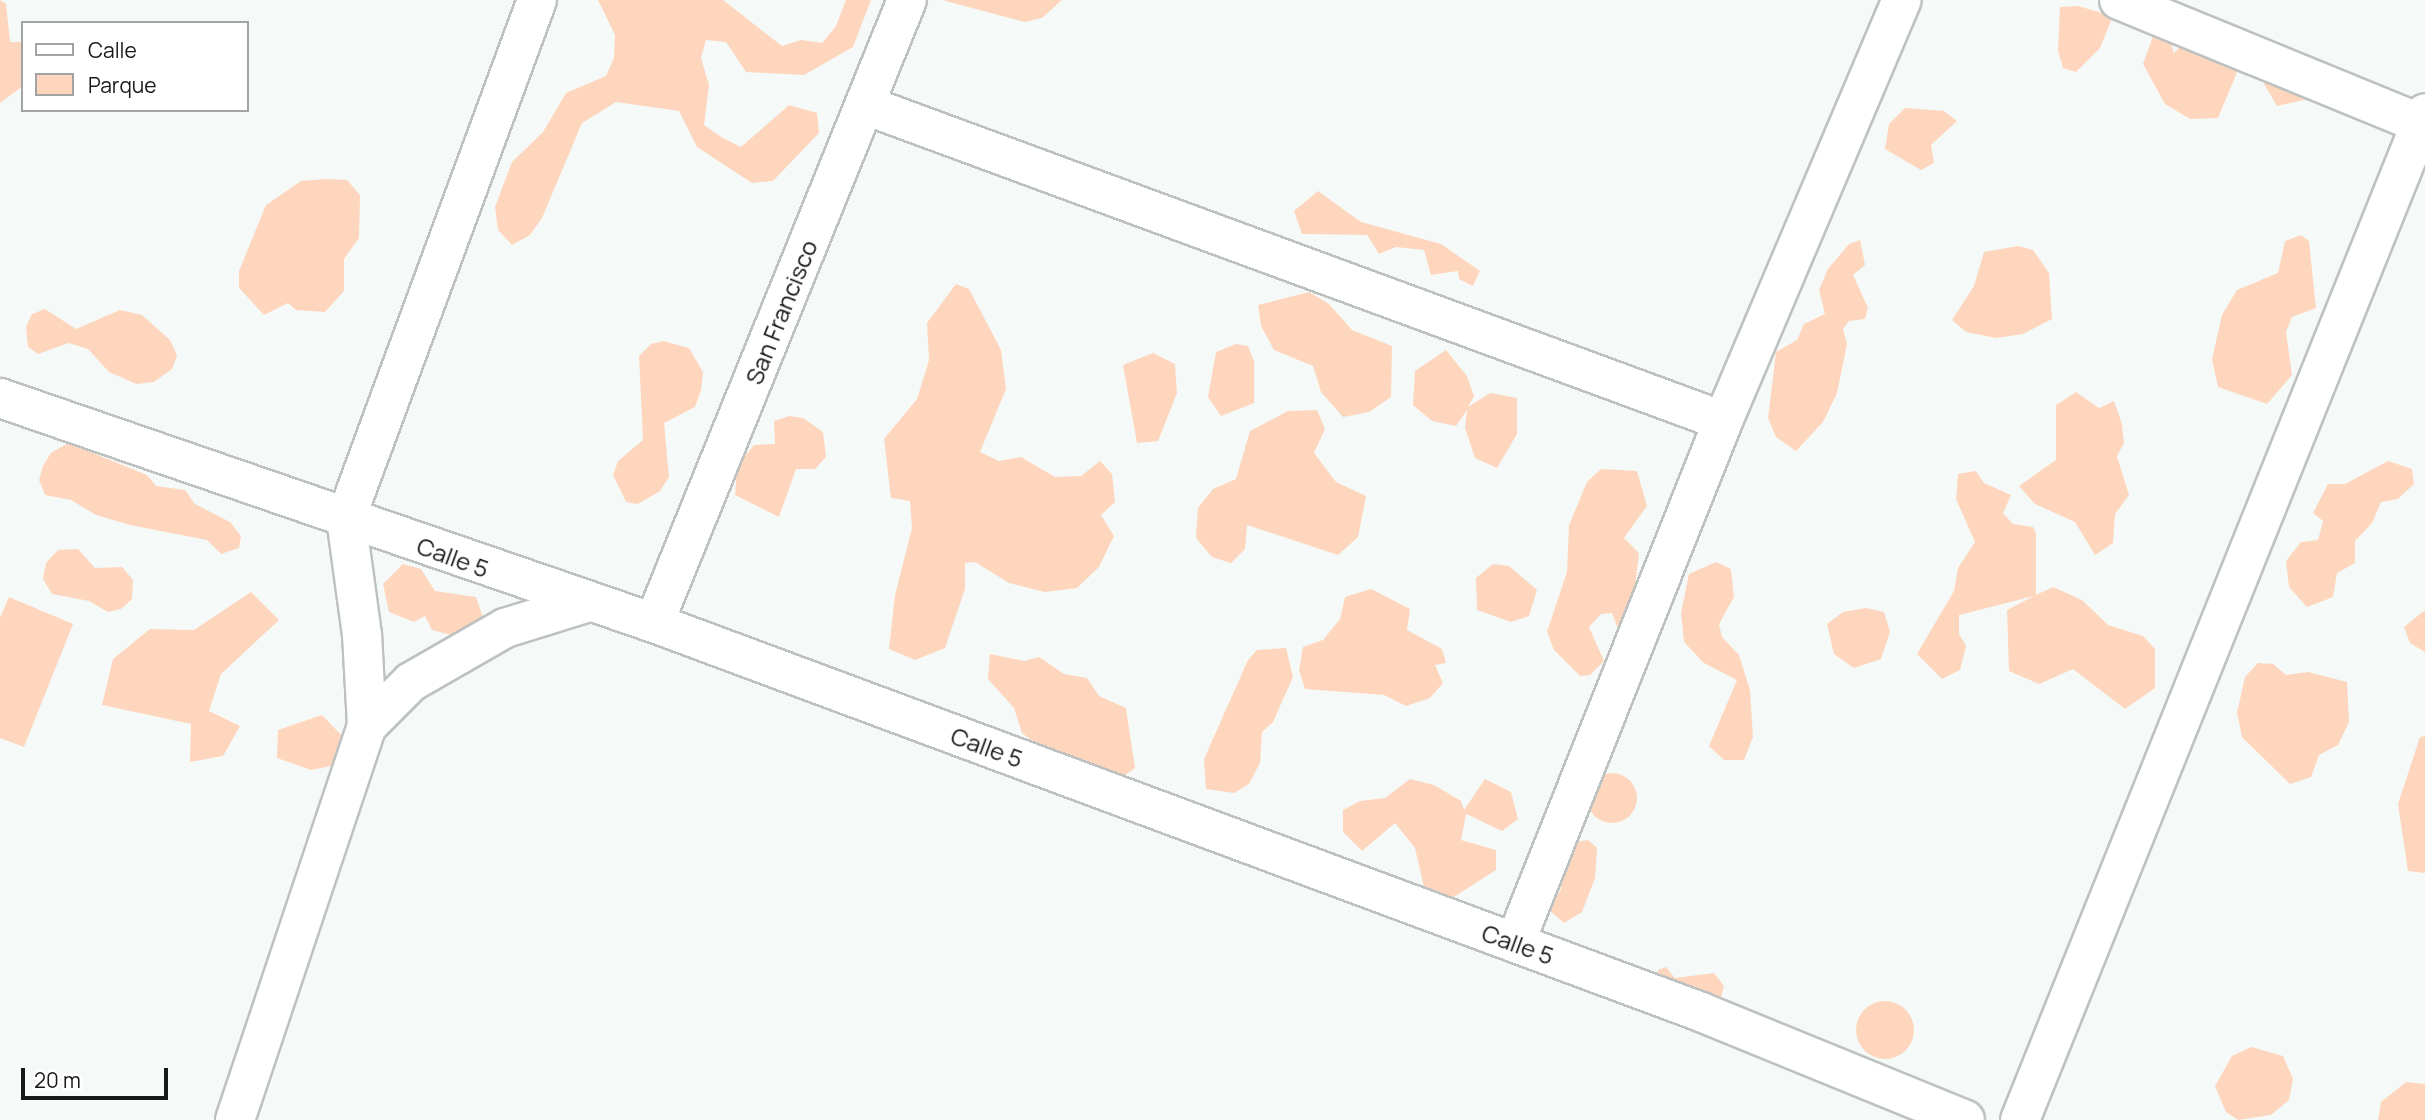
<!DOCTYPE html>
<html>
<head>
<meta charset="utf-8">
<style>
	body { margin:0 }
	#map { position:relative; width:2425px; height:1120px; overflow:hidden; background:#f5faf8; font-family:Manrope,sans-serif }
	div>[style] { position:absolute }
	[style*='--x'] { left:calc(var(--x)*1px); top:calc(var(--y)*1px); width:calc(var(--w)*1px); rotate:calc(var(--a)*1deg) }
	.green>* { inset:0; background:#fed6bd }
	.round { border-radius:50% }
	.roads { filter:drop-shadow(2px 0 #bdc2c0) drop-shadow(-2px 0 #bdc2c0) drop-shadow(0 2px #bdc2c0) drop-shadow(0 -2px #bdc2c0) }
	.street>* { height:38px; margin:-19px; padding:0 19px; transform-origin:19px; border-radius:19px; background:#fff }
	span { translate:-50% -50%; white-space:nowrap; text-align:center; line-height:1.15; -webkit-text-stroke:5px #fff; paint-order:stroke }
	.street-label { font-size:24px; color:#171918 }
	.legend { position:absolute; left:21px; top:21px; width:228px; height:91px; box-sizing:border-box; background:#fff; border:2px solid #a2a3a3; margin:0; padding:9px 12px; list-style:none; font-size:21px; color:#171918 }
	.legend li { display:flex; align-items:center; gap:14px; height:35px }
	.legend b { width:35px; border:2px solid #a2a3a3 }
	.scale { position:absolute; left:21px; top:1068px; width:147px; height:32px; box-sizing:border-box; border:4px solid #171918; border-top:0; padding-left:9px; font-size:21px; line-height:24px; white-space:nowrap; color:#171918; -webkit-text-stroke:5px #fff; paint-order:stroke }
</style>
</head>
<body>
<div id="map">
	<div class="green">
		<i style="clip-path:polygon(0 0,6px 4px,10px 42px,23px 42px,23px 86px,0 103px)"></i>
		<i style="clip-path:polygon(598px 0,723px 0,782px 46px,801px 40px,822px 43px,836px 26px,846px 0,871px 0,853px 47px,804px 75px,746px 72px,726px 42px,706px 40px,701px 58px,709px 85px,704px 125px,721px 137px,741px 147px,789px 105px,817px 113px,819px 133px,773px 181px,752px 183px,697px 147px,679px 111px,616px 102px,582px 123px,542px 218px,530px 235px,512px 245px,498px 230px,495px 207px,512px 162px,543px 132px,566px 93px,606px 76px,614px 58px,615px 35px)"></i>
		<i style="clip-path:polygon(942px 0,1062px 0,1042px 18px,1025px 22px)"></i>
		<i style="clip-path:polygon(2078px 6px,2113px 16px,2100px 48px,2076px 72px,2063px 68px,2058px 51px,2060px 7px)"></i>
		<i style="clip-path:polygon(2155px 31px,2166px 31px,2174px 53px,2187px 40px,2240px 65px,2218px 118px,2190px 119px,2165px 104px,2143px 64px)"></i>
		<i style="clip-path:polygon(2286px 59px,2323px 96px,2277px 106px,2264px 84px)"></i>
		<i style="clip-path:polygon(1905px 108px,1944px 111px,1957px 121px,1931px 145px,1934px 163px,1921px 170px,1885px 149px,1889px 124px)"></i>
		<i style="clip-path:polygon(326px 179px,347px 180px,360px 195px,359px 238px,344px 259px,344px 291px,325px 312px,296px 310px,288px 303px,264px 315px,239px 288px,239px 271px,266px 205px,301px 181px)"></i>
		<i style="clip-path:polygon(1318px 191px,1361px 222px,1441px 244px,1480px 271px,1473px 286px,1459px 279px,1458px 271px,1431px 275px,1424px 250px,1396px 247px,1379px 254px,1367px 235px,1302px 234px,1294px 211px)"></i>
		<i style="clip-path:polygon(2301px 235px,2309px 241px,2316px 308px,2292px 317px,2286px 332px,2292px 375px,2267px 404px,2218px 387px,2212px 359px,2222px 315px,2237px 290px,2278px 273px,2285px 241px)"></i>
		<i style="clip-path:polygon(1860px 240px,1865px 265px,1853px 275px,1868px 308px,1865px 319px,1849px 321px,1843px 329px,1847px 344px,1837px 393px,1823px 422px,1796px 451px,1776px 437px,1768px 418px,1776px 352px,1797px 340px,1804px 324px,1825px 314px,1819px 290px,1828px 269px,1849px 244px)"></i>
		<i style="clip-path:polygon(2018px 246px,2033px 250px,2049px 273px,2052px 319px,2023px 334px,1996px 338px,1966px 332px,1952px 320px,1974px 286px,1984px 252px)"></i>
		<i style="clip-path:polygon(956px 284px,969px 289px,1001px 350px,1006px 389px,980px 452px,999px 461px,1021px 457px,1055px 477px,1081px 476px,1100px 461px,1112px 474px,1115px 502px,1101px 515px,1114px 536px,1099px 567px,1077px 588px,1045px 592px,1009px 583px,975px 562px,965px 563px,965px 589px,945px 648px,915px 660px,889px 649px,895px 595px,912px 528px,910px 501px,891px 498px,884px 439px,917px 399px,929px 360px,927px 323px)"></i>
		<i style="clip-path:polygon(1309px 292px,1329px 304px,1352px 330px,1392px 346px,1391px 397px,1369px 412px,1343px 417px,1321px 392px,1313px 366px,1274px 350px,1261px 326px,1258px 305px)"></i>
		<i style="clip-path:polygon(45px 309px,76px 329px,120px 310px,142px 315px,170px 340px,177px 355px,172px 369px,154px 382px,136px 384px,109px 372px,88px 349px,69px 343px,38px 354px,28px 347px,26px 327px,32px 314px)"></i>
		<i style="clip-path:polygon(663px 341px,689px 348px,703px 372px,701px 390px,695px 407px,664px 423px,669px 477px,660px 491px,638px 504px,626px 502px,613px 475px,618px 461px,643px 440px,639px 356px,651px 344px)"></i>
		<i style="clip-path:polygon(1236px 344px,1248px 346px,1254px 361px,1254px 403px,1221px 416px,1208px 397px,1216px 352px)"></i>
		<i style="clip-path:polygon(1446px 350px,1467px 376px,1474px 396px,1468px 407px,1490px 393px,1517px 398px,1517px 434px,1497px 468px,1475px 458px,1465px 428px,1467px 410px,1456px 426px,1432px 421px,1413px 405px,1415px 371px)"></i>
		<i style="clip-path:polygon(1153px 353px,1175px 364px,1177px 393px,1158px 441px,1137px 443px,1123px 365px)"></i>
		<i style="clip-path:polygon(2076px 392px,2099px 408px,2114px 401px,2122px 424px,2124px 443px,2117px 456px,2129px 495px,2115px 514px,2113px 543px,2095px 555px,2075px 522px,2035px 504px,2019px 486px,2056px 460px,2056px 405px)"></i>
		<i style="clip-path:polygon(1317px 410px,1325px 429px,1314px 453px,1336px 482px,1366px 496px,1358px 537px,1338px 555px,1247px 525px,1245px 549px,1231px 563px,1212px 557px,1196px 538px,1198px 508px,1213px 489px,1236px 479px,1250px 431px,1288px 411px)"></i>
		<i style="clip-path:polygon(789px 416px,803px 418px,823px 432px,826px 457px,815px 469px,796px 469px,779px 517px,735px 495px,737px 466px,754px 445px,775px 444px,774px 421px)"></i>
		<i style="clip-path:polygon(68px 443px,147px 475px,156px 486px,185px 490px,195px 504px,230px 522px,241px 536px,239px 548px,221px 554px,207px 540px,130px 525px,96px 515px,71px 500px,45px 495px,39px 480px,43px 466px,51px 453px)"></i>
		<i style="clip-path:polygon(2388px 461px,2412px 469px,2414px 484px,2398px 499px,2381px 502px,2372px 523px,2355px 541px,2355px 563px,2337px 573px,2333px 597px,2307px 607px,2289px 587px,2286px 561px,2301px 542px,2318px 540px,2323px 521px,2313px 513px,2328px 484px,2345px 484px)"></i>
		<i style="clip-path:polygon(1601px 469px,1637px 471px,1647px 506px,1624px 538px,1639px 553px,1630px 629px,1618px 629px,1612px 613px,1601px 614px,1589px 627px,1604px 661px,1590px 675px,1580px 676px,1554px 650px,1547px 632px,1567px 572px,1569px 525px,1587px 482px)"></i>
		<i style="clip-path:polygon(1976px 471px,1984px 483px,2011px 495px,2003px 513px,2013px 524px,2033px 527px,2036px 533px,2036px 595px,2053px 587px,2082px 600px,2108px 625px,2143px 636px,2155px 649px,2155px 688px,2125px 709px,2073px 669px,2039px 684px,2009px 671px,2007px 610px,2034px 596px,1959px 615px,1959px 634px,1966px 646px,1960px 670px,1942px 679px,1917px 654px,1954px 591px,1958px 568px,1975px 542px,1956px 499px,1958px 474px)"></i>
		<i style="clip-path:polygon(78px 549px,95px 568px,122px 567px,133px 580px,132px 599px,121px 609px,108px 612px,89px 601px,52px 594px,43px 579px,46px 563px,58px 550px)"></i>
		<i style="clip-path:polygon(1716px 562px,1731px 569px,1734px 597px,1719px 624px,1722px 637px,1739px 655px,1750px 690px,1753px 737px,1744px 760px,1724px 760px,1709px 746px,1737px 680px,1704px 663px,1684px 642px,1681px 613px,1689px 574px)"></i>
		<i style="clip-path:polygon(403px 564px,421px 569px,435px 591px,476px 597px,484px 620px,455px 636px,432px 630px,425px 616px,414px 622px,389px 612px,383px 584px)"></i>
		<i style="clip-path:polygon(1493px 564px,1509px 566px,1537px 590px,1529px 616px,1511px 622px,1477px 610px,1476px 578px)"></i>
		<i style="clip-path:polygon(1371px 589px,1410px 609px,1407px 630px,1442px 649px,1446px 663px,1435px 665px,1443px 683px,1430px 698px,1406px 706px,1384px 695px,1305px 689px,1299px 670px,1303px 647px,1323px 640px,1340px 619px,1345px 597px)"></i>
		<i style="clip-path:polygon(251px 592px,279px 620px,221px 674px,209px 711px,240px 726px,223px 756px,190px 762px,191px 724px,102px 705px,113px 659px,150px 629px,194px 630px)"></i>
		<i style="clip-path:polygon(9px 597px,73px 624px,24px 747px,0 738px,0 618px)"></i>
		<i style="clip-path:polygon(1866px 608px,1884px 612px,1890px 632px,1881px 659px,1854px 668px,1834px 654px,1827px 624px,1843px 612px)"></i>
		<i style="clip-path:polygon(2425px 610px,2425px 652px,2410px 643px,2404px 627px)"></i>
		<i style="clip-path:polygon(1286px 648px,1293px 677px,1273px 722px,1262px 732px,1260px 763px,1249px 784px,1234px 793px,1206px 789px,1204px 759px,1248px 660px,1257px 650px)"></i>
		<i style="clip-path:polygon(990px 654px,1024px 661px,1039px 657px,1064px 674px,1087px 678px,1099px 696px,1126px 708px,1135px 768px,1107px 789px,1043px 749px,1022px 733px,1014px 708px,988px 679px)"></i>
		<i style="clip-path:polygon(2258px 663px,2273px 664px,2286px 675px,2308px 672px,2347px 682px,2349px 722px,2338px 745px,2319px 755px,2311px 777px,2290px 784px,2242px 737px,2237px 713px,2245px 677px)"></i>
		<i style="clip-path:polygon(322px 715px,345px 739px,331px 766px,311px 770px,277px 758px,278px 730px)"></i>
		<i style="clip-path:polygon(2425px 736px,2425px 873px,2408px 871px,2398px 804px,2420px 737px)"></i>
		<i class="round" style="left:1587px;top:773px;width:50px;height:50px"></i>
		<i style="clip-path:polygon(1410px 779px,1434px 785px,1461px 801px,1464px 810px,1485px 779px,1511px 792px,1518px 819px,1502px 831px,1466px 814px,1461px 840px,1496px 850px,1496px 870px,1446px 902px,1426px 896px,1415px 848px,1395px 823px,1362px 851px,1343px 832px,1343px 810px,1360px 801px,1385px 798px)"></i>
		<i style="clip-path:polygon(1588px 840px,1597px 848px,1595px 878px,1582px 912px,1564px 923px,1549px 910px,1561px 889px,1563px 844px)"></i>
		<i style="clip-path:polygon(1666px 967px,1675px 978px,1714px 973px,1724px 986px,1718px 1008px,1656px 986px,1658px 970px)"></i>
		<i class="round" style="left:1856px;top:1001px;width:58px;height:58px"></i>
		<i style="clip-path:polygon(2251px 1047px,2283px 1056px,2293px 1079px,2289px 1100px,2271px 1115px,2238px 1120px,2226px 1112px,2215px 1086px,2232px 1056px)"></i>
		<i style="clip-path:polygon(2406px 1082px,2425px 1084px,2425px 1120px,2378px 1120px,2381px 1102px)"></i>
	</div>
	<div class="roads">
		<div class="street">
			<i style="--x:2119;--y:0;--w:326;--a:22.3"></i>
			<i style="--x:865;--y:105;--w:914;--a:20.22"></i>
			<i style="--x:0;--y:398;--w:692;--a:18.99"></i>
			<i style="--x:654;--y:623;--w:1117;--a:20.38"></i>
			<i style="--x:1701;--y:1012;--w:285;--a:22.2"></i>
			<i style="--x:654;--y:623;--w:672;--a:-67.9"></i>
			<i style="--x:367;--y:726;--w:62;--a:-45"></i>
			<i style="--x:411;--y:682;--w:108;--a:-29.9"></i>
			<i style="--x:505;--y:628;--w:85;--a:-17.2"></i>
			<i style="--x:1515;--y:943;--w:562;--a:-68.27"></i>
			<i style="--x:1723;--y:421;--w:457;--a:-67"></i>
			<i style="--x:235;--y:1120;--w:416;--a:-71.5"></i>
			<i style="--x:367;--y:726;--w:91;--a:-93.1"></i>
			<i style="--x:362;--y:635;--w:118;--a:-97.8"></i>
			<i style="--x:346;--y:518;--w:552;--a:-69.76"></i>
			<i style="--x:2020;--y:1120;--w:1085;--a:-68.09"></i>
		</div>
	</div>
	<div class="street-label">
		<span style="left:781px;top:312px;rotate:-68deg">San Francisco</span>
		<span style="left:453px;top:557px;rotate:20deg">Calle 5</span>
		<span style="left:987px;top:747px;rotate:20deg">Calle 5</span>
		<span style="left:1518px;top:944px;rotate:20deg">Calle 5</span>
	</div>
	<ul class="legend">
	<li><b style="height:9px;background:#fff"></b>Calle</li>
	<li><b style="height:19px;background:#fed6bd"></b>Parque</li>
	</ul>
	<div class="scale">20 m</div>
</div>
</body>
</html>
